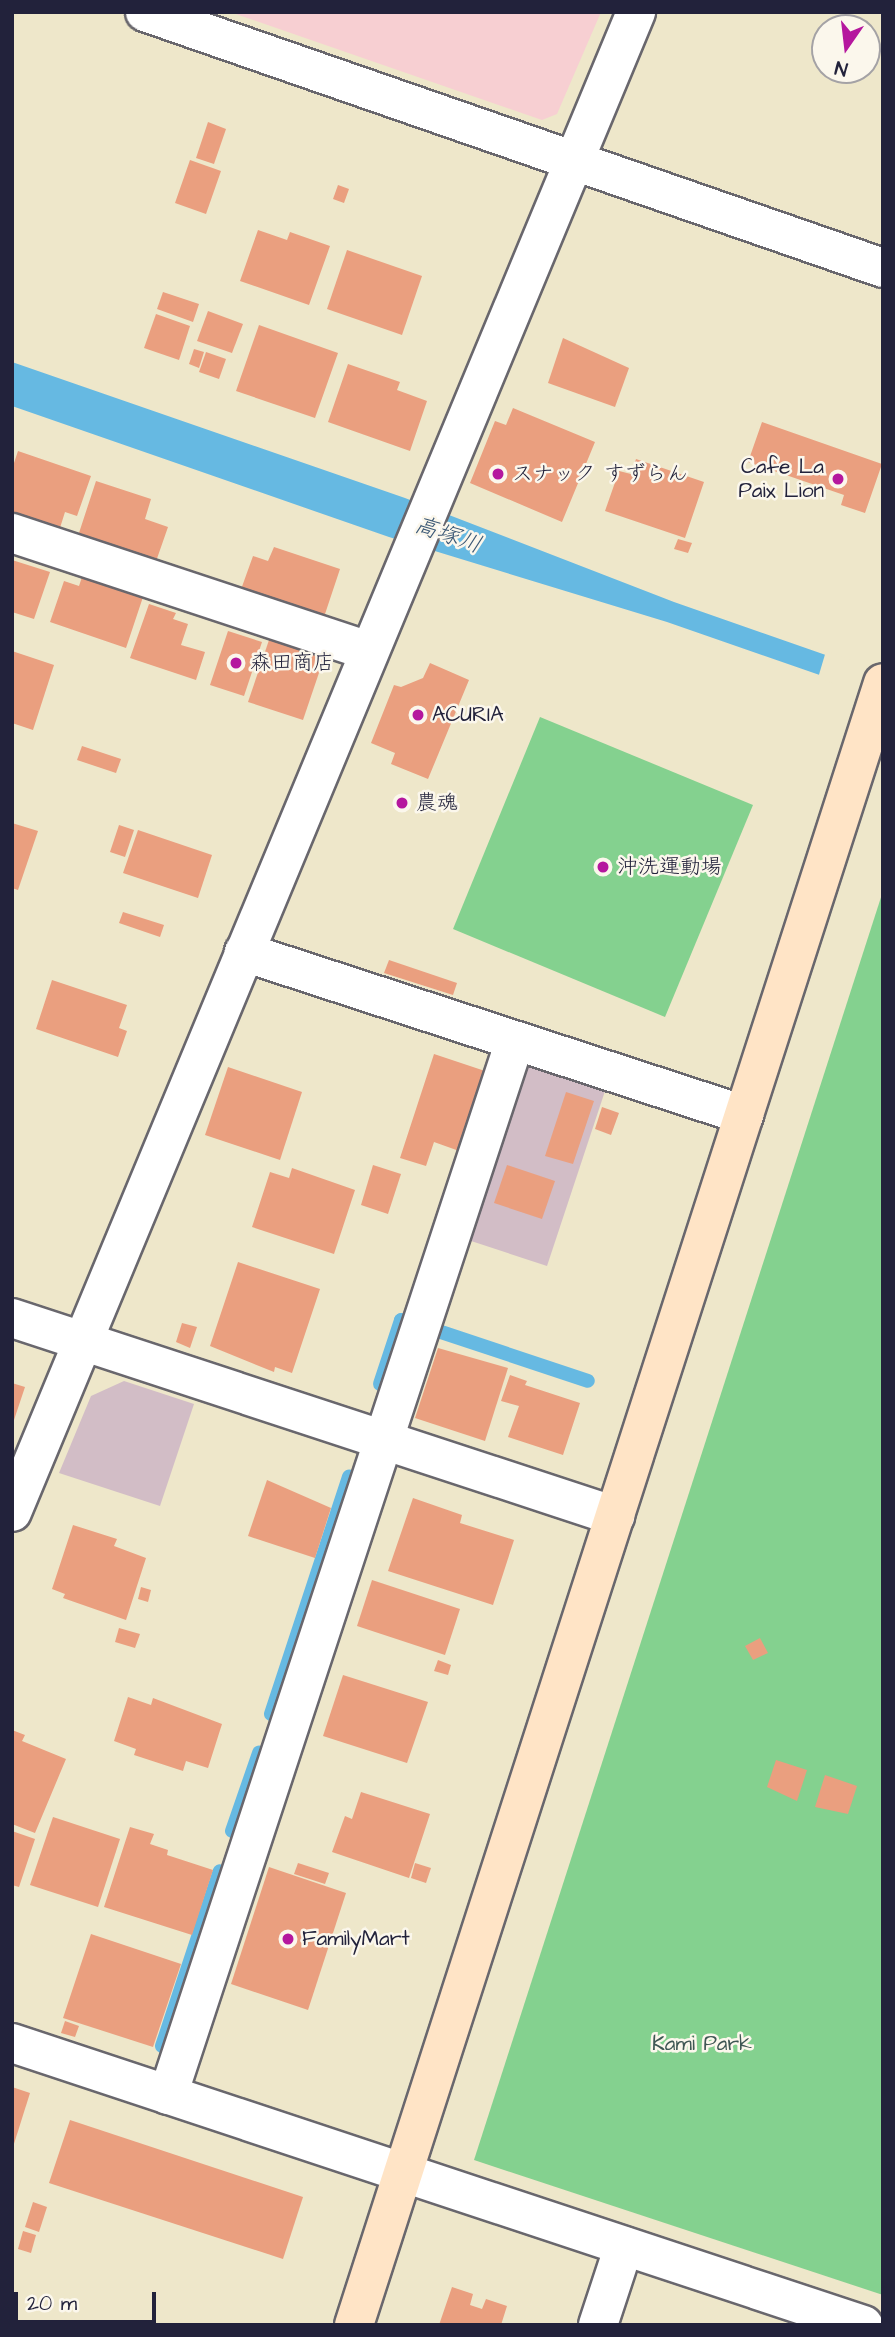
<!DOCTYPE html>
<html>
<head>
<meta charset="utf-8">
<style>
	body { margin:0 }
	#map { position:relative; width:895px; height:2337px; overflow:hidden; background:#eee7ca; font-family:"Architects Daughter","Klee One",sans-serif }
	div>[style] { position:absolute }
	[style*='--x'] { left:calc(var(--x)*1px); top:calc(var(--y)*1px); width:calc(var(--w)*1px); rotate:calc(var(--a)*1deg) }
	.built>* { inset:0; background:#f7cfd2 }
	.industrial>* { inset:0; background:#d2bdc6 }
	.green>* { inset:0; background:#84d18f }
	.water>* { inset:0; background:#66b9e2 }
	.pier>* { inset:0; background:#eee7ca }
	.stream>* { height:14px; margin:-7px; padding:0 7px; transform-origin:7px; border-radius:7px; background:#66b9e2 }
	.building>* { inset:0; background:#ea9f7f }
	.roads { filter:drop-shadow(2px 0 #69676d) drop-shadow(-2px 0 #69676d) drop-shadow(0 2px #69676d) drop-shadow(0 -2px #69676d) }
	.street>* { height:38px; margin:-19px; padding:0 19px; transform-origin:19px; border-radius:19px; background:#fff }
	.secondary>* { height:38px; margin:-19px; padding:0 19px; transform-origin:19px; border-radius:19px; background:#ffe4c6 }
	.dots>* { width:19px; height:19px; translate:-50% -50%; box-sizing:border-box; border:4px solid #fbf7ec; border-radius:50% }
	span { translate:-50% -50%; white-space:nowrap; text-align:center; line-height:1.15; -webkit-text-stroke:5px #fbf7ec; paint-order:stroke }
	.poi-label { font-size:21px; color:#22223b }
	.right { translate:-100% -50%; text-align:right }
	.left { translate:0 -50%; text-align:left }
	.park-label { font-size:21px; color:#3f5754 }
	.water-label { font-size:23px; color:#3a5775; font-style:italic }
	.frame { position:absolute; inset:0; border:14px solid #22223b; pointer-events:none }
	.north { position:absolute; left:811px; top:14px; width:70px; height:70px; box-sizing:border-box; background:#fbf7ec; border:2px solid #a4a2a5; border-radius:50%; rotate:194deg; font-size:19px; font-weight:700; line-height:28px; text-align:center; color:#22223b }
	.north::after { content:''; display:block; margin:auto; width:24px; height:32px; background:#b5179e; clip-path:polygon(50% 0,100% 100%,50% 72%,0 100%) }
	.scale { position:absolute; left:14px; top:2292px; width:142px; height:32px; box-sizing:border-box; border:4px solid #22223b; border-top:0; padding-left:9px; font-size:21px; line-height:24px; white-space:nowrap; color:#22223b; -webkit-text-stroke:5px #fbf7ec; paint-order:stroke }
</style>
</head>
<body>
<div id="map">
	<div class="built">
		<i style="clip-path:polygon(230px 12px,601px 12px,557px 114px,542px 120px)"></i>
	</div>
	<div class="industrial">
		<i style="clip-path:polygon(524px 1058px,607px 1085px,547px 1266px,465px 1239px)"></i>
		<i style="clip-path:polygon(124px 1381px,194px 1404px,160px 1506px,59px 1473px,91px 1396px)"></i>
	</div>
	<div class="green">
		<i style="clip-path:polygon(540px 717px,753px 805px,665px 1017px,453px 929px)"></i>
		<i style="clip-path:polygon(883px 891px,883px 2295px,474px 2160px)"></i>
	</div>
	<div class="water">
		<i style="clip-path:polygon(12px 362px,405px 498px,674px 602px,883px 675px,883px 697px,667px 622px,389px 537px,12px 406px)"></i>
	</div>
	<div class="pier">
		<i style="clip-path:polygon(826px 651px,883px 671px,883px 701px,818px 678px)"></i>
	</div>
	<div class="stream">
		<i style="--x:435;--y:1330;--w:161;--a:18.4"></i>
		<i style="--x:380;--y:1384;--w:67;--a:-71.8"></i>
		<i style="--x:401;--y:1320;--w:7;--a:16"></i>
		<i style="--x:271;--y:1714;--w:250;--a:-71.8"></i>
		<i style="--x:232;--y:1831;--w:83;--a:-70.9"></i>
		<i style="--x:162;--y:2046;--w:184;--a:-71.7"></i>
	</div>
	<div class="building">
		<i style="clip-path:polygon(208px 122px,226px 129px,214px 164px,196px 158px)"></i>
		<i style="clip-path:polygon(190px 160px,221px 171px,206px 214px,175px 203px)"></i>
		<i style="clip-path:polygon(338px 185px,349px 189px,344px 203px,333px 199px)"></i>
		<i style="clip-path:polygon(258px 230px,287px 240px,290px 232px,330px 246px,309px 305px,240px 281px)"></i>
		<i style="clip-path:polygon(347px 250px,422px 276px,402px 335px,327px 309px)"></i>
		<i style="clip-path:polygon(163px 292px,199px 304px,193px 322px,157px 309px)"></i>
		<i style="clip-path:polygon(208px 311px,243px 324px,232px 353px,197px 341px)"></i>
		<i style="clip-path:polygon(156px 314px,190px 326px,179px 360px,144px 348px)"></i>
		<i style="clip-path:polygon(259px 325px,338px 353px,315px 418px,236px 391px)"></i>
		<i style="clip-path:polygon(563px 338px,629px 368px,615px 407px,548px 383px)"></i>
		<i style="clip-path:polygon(194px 349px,204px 352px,199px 368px,189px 364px)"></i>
		<i style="clip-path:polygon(206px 352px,226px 359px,219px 379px,199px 372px)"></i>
		<i style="clip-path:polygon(348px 364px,400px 382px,397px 390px,427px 401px,410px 451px,328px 422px)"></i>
		<i style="clip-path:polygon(513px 408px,595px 442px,562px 522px,470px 483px,495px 421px,506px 425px)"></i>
		<i style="clip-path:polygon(762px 422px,882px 464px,865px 513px,841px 505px,844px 495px,748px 462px)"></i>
		<i style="clip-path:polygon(18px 451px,91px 476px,77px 516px,65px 512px,59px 531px,12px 516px,12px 469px)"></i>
		<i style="clip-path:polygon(636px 459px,704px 482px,685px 538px,605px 511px,619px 471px,631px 474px)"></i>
		<i style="clip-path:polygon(96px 481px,151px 499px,145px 519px,168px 527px,153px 570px,78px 536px)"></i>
		<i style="clip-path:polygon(678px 539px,692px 543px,688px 553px,674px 549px)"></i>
		<i style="clip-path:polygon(274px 547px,340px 569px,322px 623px,239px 595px,253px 556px,268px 561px)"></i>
		<i style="clip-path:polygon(12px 560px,50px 572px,34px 619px,12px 612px)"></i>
		<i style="clip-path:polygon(82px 577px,143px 597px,126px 648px,50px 622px,64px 581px,79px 586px)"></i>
		<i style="clip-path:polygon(149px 604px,176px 613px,173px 619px,188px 624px,181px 645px,205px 652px,196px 680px,130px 658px)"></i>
		<i style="clip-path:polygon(228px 631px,262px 642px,244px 696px,210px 685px)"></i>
		<i style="clip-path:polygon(269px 640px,324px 658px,303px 720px,248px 702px)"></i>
		<i style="clip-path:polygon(12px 651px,54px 665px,33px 730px,12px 723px)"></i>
		<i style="clip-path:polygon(430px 663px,469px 680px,428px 779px,391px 764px,395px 753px,371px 743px,394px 685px,401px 687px,423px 678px)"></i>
		<i style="clip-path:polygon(82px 746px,121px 759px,116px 773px,77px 760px)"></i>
		<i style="clip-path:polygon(12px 823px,38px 831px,18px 890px,12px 888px)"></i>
		<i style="clip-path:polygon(119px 825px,134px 830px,125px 857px,110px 852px)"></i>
		<i style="clip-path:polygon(138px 830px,212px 855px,198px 898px,123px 873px)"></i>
		<i style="clip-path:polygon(123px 912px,164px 925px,160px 937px,119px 923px)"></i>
		<i style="clip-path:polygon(389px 960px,457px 983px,453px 995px,384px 973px)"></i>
		<i style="clip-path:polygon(52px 980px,127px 1005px,119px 1028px,127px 1031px,118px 1057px,36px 1029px)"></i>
		<i style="clip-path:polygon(434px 1054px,488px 1072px,462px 1152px,434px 1142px,426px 1166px,400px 1158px)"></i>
		<i style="clip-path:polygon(228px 1067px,302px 1092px,280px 1160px,205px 1135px)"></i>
		<i style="clip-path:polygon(566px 1092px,594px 1101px,573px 1164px,545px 1156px)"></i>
		<i style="clip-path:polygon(602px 1107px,619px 1113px,611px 1135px,595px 1129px)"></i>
		<i style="clip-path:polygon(373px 1165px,401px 1174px,388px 1214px,361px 1205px)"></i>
		<i style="clip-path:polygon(507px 1165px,555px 1181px,542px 1219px,494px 1203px)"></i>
		<i style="clip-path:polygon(292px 1168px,355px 1190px,334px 1254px,252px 1227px,270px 1172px,289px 1178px)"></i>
		<i style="clip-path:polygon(238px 1262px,320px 1289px,292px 1373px,275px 1367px,274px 1372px,210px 1346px)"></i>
		<i style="clip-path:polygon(182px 1323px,197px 1327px,190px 1348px,176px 1342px)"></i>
		<i style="clip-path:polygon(438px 1348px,508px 1368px,485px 1441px,415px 1418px)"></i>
		<i style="clip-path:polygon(510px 1375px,527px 1381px,525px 1385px,580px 1403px,563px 1455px,508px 1437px,519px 1406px,501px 1401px)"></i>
		<i style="clip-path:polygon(12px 1383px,25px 1387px,13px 1423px,12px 1422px)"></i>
		<i style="clip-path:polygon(267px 1480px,331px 1508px,315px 1558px,248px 1536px)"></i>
		<i style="clip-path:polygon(413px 1498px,462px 1515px,460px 1523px,514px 1540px,493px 1605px,388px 1571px)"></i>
		<i style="clip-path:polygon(73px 1525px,117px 1539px,114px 1546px,146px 1558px,126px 1620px,63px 1598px,65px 1594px,52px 1589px)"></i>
		<i style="clip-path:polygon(372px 1580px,460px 1609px,445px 1655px,357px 1626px)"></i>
		<i style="clip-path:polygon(141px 1587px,151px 1590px,148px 1602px,138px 1599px)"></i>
		<i style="clip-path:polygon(119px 1628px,140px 1634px,135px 1648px,115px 1642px)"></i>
		<i style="clip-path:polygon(760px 1638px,768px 1653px,753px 1660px,745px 1646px)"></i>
		<i style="clip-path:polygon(438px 1660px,451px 1665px,448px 1675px,434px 1671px)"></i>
		<i style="clip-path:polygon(343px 1675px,428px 1702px,407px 1763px,323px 1736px)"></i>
		<i style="clip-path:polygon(128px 1697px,151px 1705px,153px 1698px,222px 1724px,208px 1768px,186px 1761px,183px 1771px,134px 1755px,136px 1749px,114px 1741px)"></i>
		<i style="clip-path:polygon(12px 1730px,25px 1735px,22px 1741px,66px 1759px,35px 1833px,12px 1824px)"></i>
		<i style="clip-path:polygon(776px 1760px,807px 1770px,797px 1801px,767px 1787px)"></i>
		<i style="clip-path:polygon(825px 1775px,857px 1786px,848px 1814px,815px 1807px)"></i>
		<i style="clip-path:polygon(361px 1792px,430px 1814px,409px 1878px,332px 1852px,345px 1816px,352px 1819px)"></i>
		<i style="clip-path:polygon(53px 1817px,120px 1839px,98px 1907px,30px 1885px)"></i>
		<i style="clip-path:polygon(130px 1827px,154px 1834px,150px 1844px,168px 1850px,167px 1855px,213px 1870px,192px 1935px,104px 1907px)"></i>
		<i style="clip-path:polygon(12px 1831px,35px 1839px,19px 1887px,12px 1885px)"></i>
		<i style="clip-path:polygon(298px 1863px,329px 1873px,325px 1884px,294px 1874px)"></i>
		<i style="clip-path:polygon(415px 1863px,431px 1868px,426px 1883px,411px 1878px)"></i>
		<i style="clip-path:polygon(269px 1867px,346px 1893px,308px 2010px,231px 1984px)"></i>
		<i style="clip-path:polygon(91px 1934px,181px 1964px,153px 2047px,63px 2018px)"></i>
		<i style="clip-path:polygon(65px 2021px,79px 2026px,75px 2037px,61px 2033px)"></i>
		<i style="clip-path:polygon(12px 2087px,30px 2093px,13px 2147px,12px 2147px)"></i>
		<i style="clip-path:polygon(70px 2120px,303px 2197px,283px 2259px,49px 2183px)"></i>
		<i style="clip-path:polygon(33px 2202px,47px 2207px,39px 2232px,25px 2227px)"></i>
		<i style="clip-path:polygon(23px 2231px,36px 2235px,31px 2253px,18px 2249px)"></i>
		<i style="clip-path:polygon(452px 2287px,473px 2294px,470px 2305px,482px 2309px,486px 2299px,507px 2306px,501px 2325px,439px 2325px)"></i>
	</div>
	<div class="roads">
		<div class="street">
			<i style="--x:145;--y:12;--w:781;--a:19.13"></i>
			<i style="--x:12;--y:533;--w:375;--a:18.3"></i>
			<i style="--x:244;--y:952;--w:526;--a:18.06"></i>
			<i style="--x:12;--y:1318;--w:635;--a:18.18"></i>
			<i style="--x:12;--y:1512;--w:1625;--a:-67.41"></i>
			<i style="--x:12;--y:2043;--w:897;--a:18.33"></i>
			<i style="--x:168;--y:2095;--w:1110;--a:-71.78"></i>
			<i style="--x:598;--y:2325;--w:83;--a:-71.8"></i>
		</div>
		<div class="secondary">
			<i style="--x:354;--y:2325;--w:1725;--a:-72.14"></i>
		</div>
	</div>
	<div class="dots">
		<i style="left:498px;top:474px;background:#b5179e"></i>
		<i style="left:838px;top:479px;background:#b5179e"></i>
		<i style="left:236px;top:663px;background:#b5179e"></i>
		<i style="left:418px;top:715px;background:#b5179e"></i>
		<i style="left:402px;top:803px;background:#b5179e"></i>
		<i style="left:603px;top:867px;background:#b5179e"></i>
		<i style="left:288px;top:1939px;background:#b5179e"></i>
	</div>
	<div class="poi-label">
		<span class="right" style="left:824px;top:479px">Cafe La<br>Paix Lion</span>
		<span class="left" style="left:512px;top:474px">スナック すずらん</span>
		<span class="left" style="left:250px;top:663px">森田商店</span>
		<span class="left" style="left:432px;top:715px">ACURIA</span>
		<span class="left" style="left:416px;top:803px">農魂</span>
		<span class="left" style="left:617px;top:867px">沖洗運動場</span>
		<span class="left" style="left:302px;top:1939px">FamilyMart</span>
	</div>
	<div class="park-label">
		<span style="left:702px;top:2044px">Kami Park</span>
	</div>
	<div class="water-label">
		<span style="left:448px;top:535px;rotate:19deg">高塚川</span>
	</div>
	<div class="frame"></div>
	<div class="north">N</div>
	<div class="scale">20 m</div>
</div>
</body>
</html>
